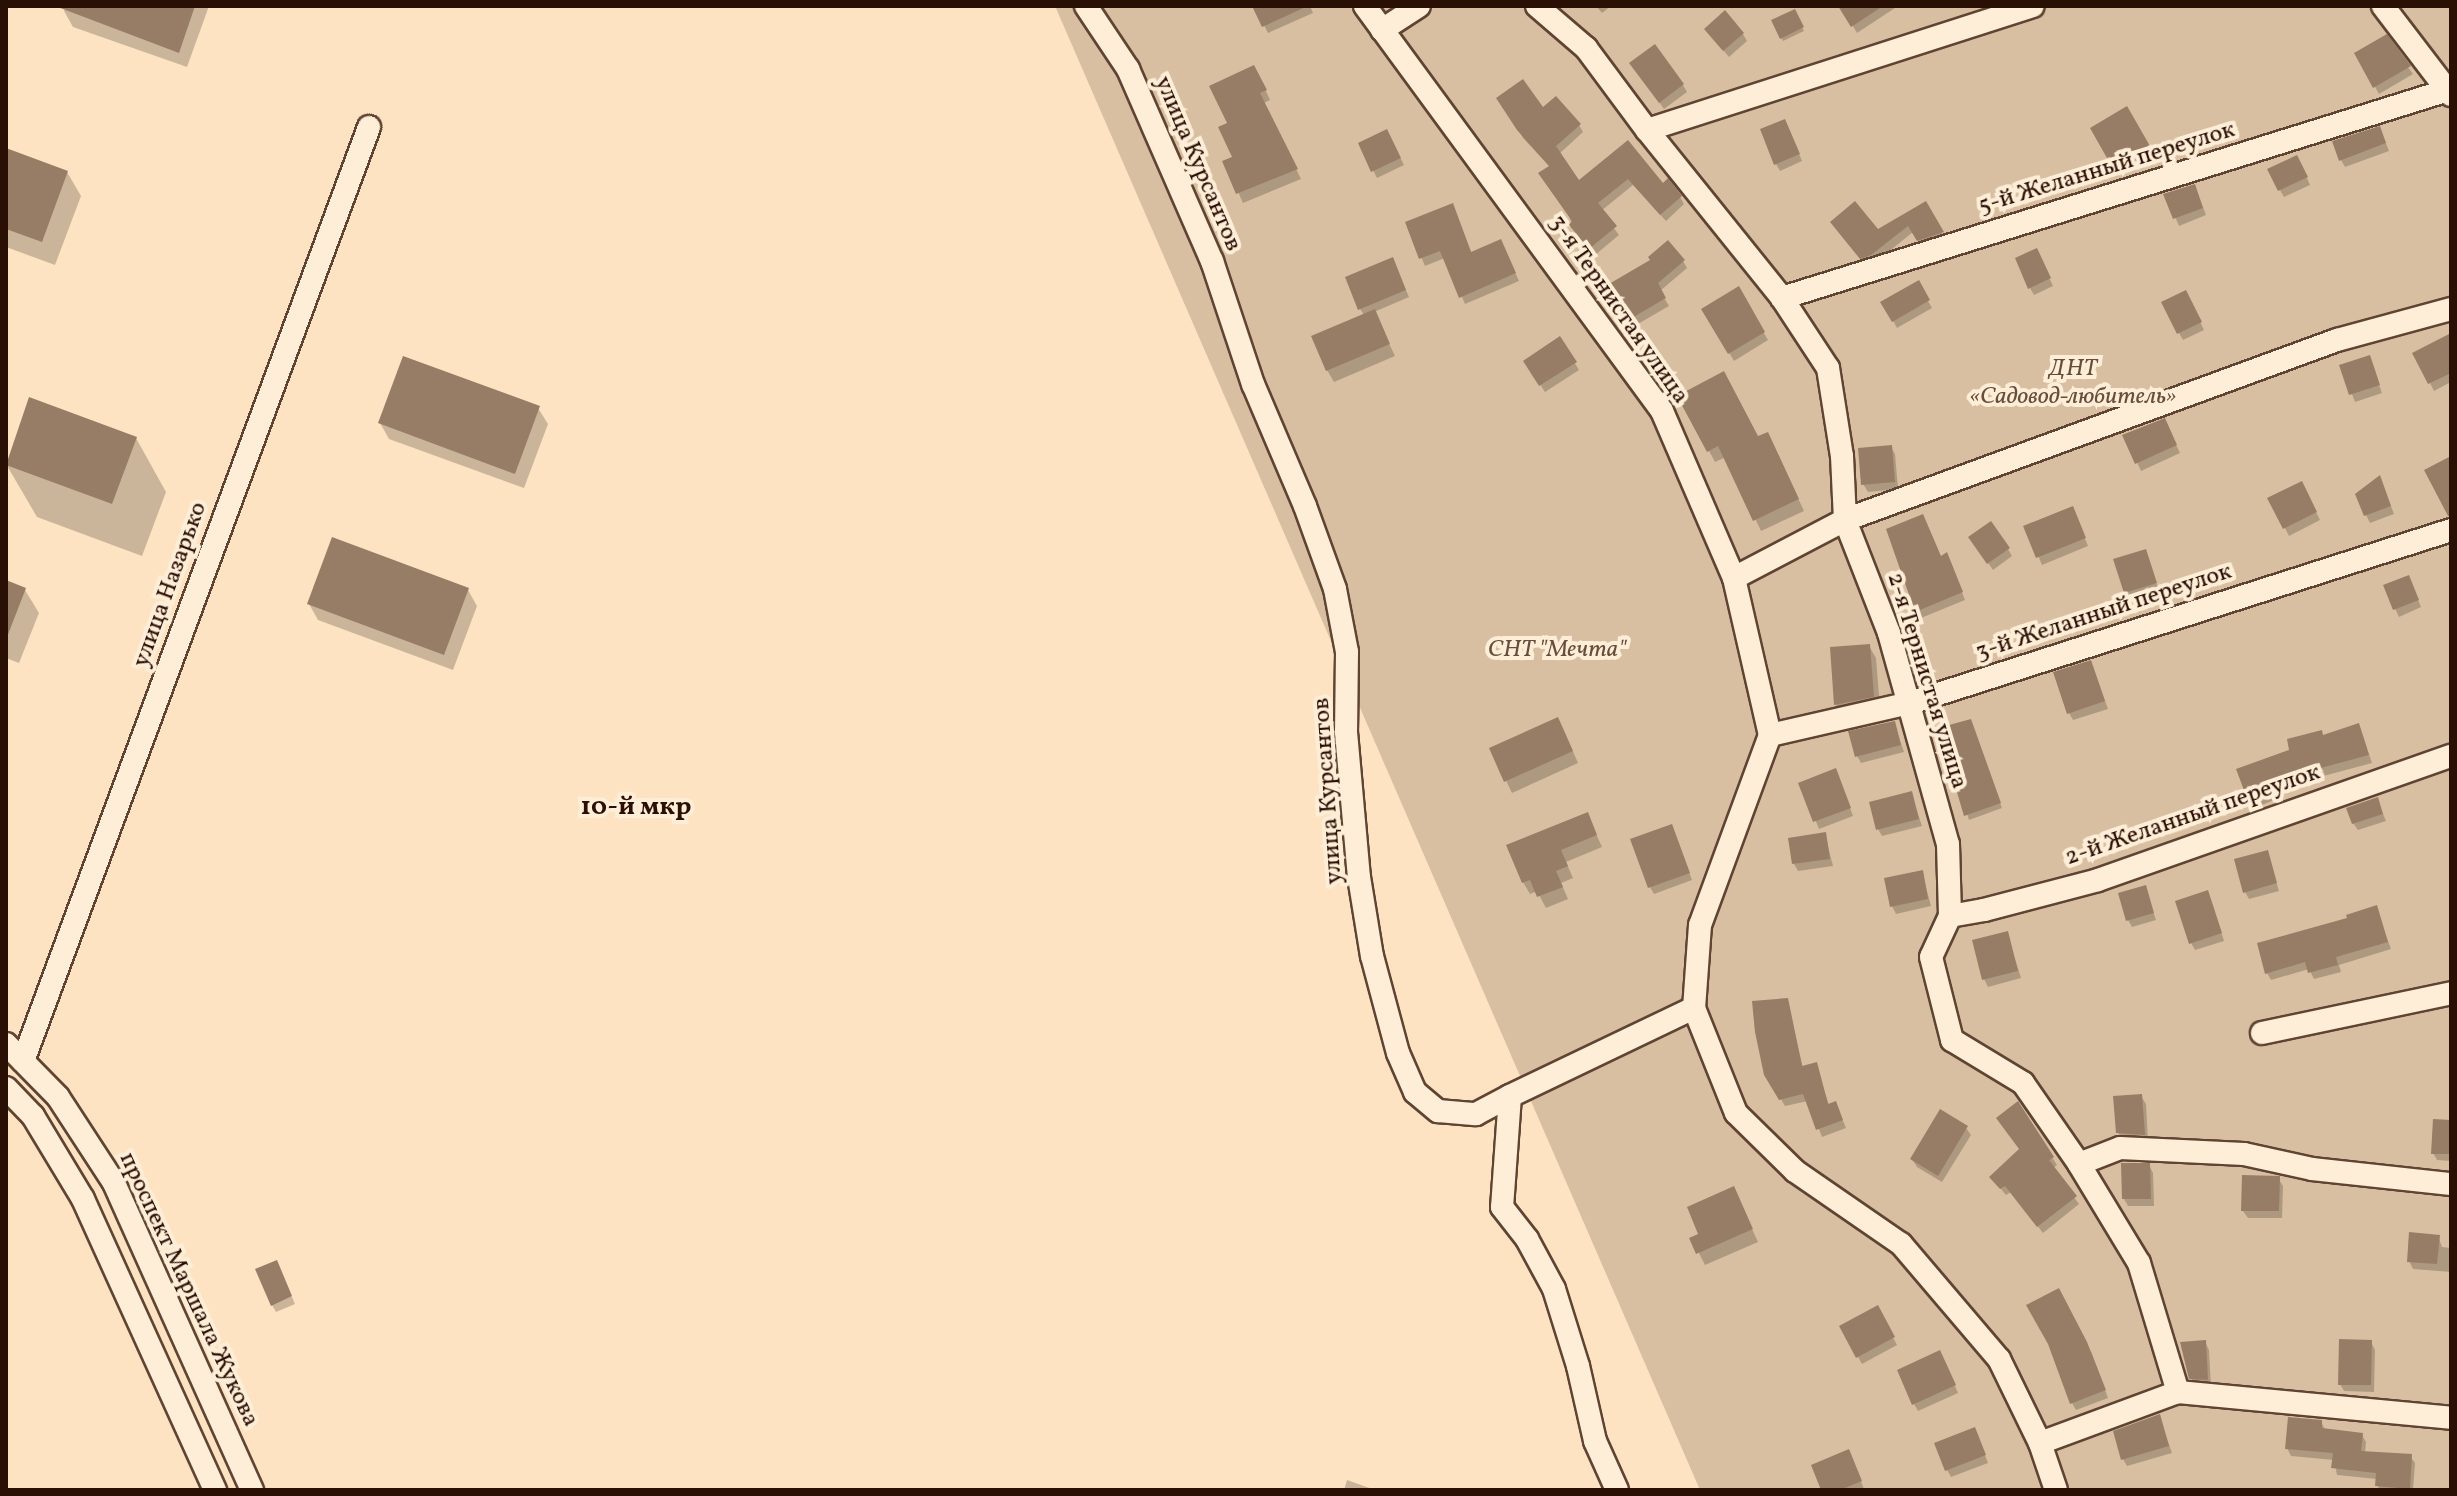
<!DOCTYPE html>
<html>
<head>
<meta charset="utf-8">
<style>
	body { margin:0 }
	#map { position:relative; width:2457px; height:1496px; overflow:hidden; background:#fde3c1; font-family:Vollkorn,serif }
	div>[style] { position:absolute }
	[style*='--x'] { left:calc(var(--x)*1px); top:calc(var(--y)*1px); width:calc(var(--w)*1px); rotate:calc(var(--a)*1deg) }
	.green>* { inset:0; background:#d9bfa1 }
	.shadow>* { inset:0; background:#0003 }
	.building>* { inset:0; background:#987d66 }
	.roads { filter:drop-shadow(2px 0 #5f4433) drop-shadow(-2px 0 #5f4433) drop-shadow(0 2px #5f4433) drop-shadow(0 -2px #5f4433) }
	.street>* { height:22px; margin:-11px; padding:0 11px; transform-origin:11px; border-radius:11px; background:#feedd7 }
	span { translate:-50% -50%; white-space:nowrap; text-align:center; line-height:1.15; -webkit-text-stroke:8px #feedd7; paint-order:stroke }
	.street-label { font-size:24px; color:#2a0f04 }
	.park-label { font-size:24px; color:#674d3b; font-style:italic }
	.neighbourhood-label { font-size:26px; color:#2a0f04; font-weight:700 }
	.frame { position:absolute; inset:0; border:8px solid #2a0f04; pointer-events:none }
</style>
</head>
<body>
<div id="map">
	<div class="green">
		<i style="clip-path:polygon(1055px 6px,2451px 6px,2451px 1490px,1700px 1490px)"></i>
	</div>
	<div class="shadow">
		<i style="clip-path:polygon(66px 6px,209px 6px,187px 67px,73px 27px,64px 11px)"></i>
		<i style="clip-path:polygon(1254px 6px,1310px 6px,1313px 13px,1268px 33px)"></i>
		<i style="clip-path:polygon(1596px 6px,1611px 6px,1602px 13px)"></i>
		<i style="clip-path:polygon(1841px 6px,1893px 6px,1895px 8px,1857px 33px)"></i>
		<i style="clip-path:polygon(1794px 11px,1804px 31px,1783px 41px,1773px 21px)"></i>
		<i style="clip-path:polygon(1743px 34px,1747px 41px,1729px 57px,1711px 36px)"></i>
		<i style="clip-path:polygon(2386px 37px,2413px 74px,2379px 94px,2356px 54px)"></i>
		<i style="clip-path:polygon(1636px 70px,1683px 85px,1687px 92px,1664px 109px)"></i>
		<i style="clip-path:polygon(1259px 76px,1270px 100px,1264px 103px,1301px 179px,1243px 203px,1225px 162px,1235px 158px,1230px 124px)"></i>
		<i style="clip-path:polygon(1499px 99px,1543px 110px,1579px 125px,1583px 132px,1559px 154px,1578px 183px,1628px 142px,1663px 186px,1680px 197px,1684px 204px,1666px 221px,1633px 185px,1601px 211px,1619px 235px,1595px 255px,1575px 232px,1550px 167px,1523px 138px)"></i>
		<i style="clip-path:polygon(2126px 109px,2152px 154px,2118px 173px,2092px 129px)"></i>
		<i style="clip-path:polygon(1789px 129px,1802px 161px,1780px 171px,1776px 164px)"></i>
		<i style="clip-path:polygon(2383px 136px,2389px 151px,2345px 167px,2341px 160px)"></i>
		<i style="clip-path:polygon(1390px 138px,1404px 165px,1377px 178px,1360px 144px)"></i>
		<i style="clip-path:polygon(6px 150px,67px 172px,81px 196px,55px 265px,6px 247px)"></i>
		<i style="clip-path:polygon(2301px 164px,2310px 185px,2284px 197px,2280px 190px)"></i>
		<i style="clip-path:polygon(2198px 194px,2206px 215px,2179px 226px,2166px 195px)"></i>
		<i style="clip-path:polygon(1926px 204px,1946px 240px,1923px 248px,1913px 232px,1876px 262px,1866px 265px,1837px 230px,1877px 232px)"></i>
		<i style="clip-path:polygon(1456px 213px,1472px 254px,1504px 248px,1519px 281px,1465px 304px,1445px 258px,1425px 266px,1407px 223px)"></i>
		<i style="clip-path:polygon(2040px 258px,2053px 286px,2034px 295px,2030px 288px)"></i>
		<i style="clip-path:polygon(1683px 261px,1687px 268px,1660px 291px,1669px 306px,1624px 332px,1600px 292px)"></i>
		<i style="clip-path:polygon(1396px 267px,1409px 297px,1374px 312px,1395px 356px,1334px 382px,1327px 370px,1364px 315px,1360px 309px)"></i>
		<i style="clip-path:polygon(1918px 283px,1932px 308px,1897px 328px,1883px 302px)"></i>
		<i style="clip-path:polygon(1738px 289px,1768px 340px,1734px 361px,1704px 309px)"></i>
		<i style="clip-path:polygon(2189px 299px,2204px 330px,2183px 340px,2179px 333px)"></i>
		<i style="clip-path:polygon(1560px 339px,1579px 370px,1545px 392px,1525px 361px)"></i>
		<i style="clip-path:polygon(2451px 348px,2451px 382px,2434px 391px,2415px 353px)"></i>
		<i style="clip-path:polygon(2369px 357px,2382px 393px,2355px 402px,2341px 366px)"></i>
		<i style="clip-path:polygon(1680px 397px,1774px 446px,1804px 511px,1761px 531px,1726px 457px,1715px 462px)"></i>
		<i style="clip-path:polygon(538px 408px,548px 424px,524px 488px,389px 439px,380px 423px)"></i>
		<i style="clip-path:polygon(2168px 428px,2180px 453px,2141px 471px,2125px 436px)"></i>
		<i style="clip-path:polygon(136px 438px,166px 492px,142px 556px,37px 517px,6px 464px)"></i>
		<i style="clip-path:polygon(1891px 447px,1895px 454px,1898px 489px,1868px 492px,1863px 484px)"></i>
		<i style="clip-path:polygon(2383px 485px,2394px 514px,2370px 523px,2366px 515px)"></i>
		<i style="clip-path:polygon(2305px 490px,2320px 520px,2289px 536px,2270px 499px)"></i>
		<i style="clip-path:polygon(2076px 516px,2088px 546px,2042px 565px,2026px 527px)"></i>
		<i style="clip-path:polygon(1975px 544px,2008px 549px,2012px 556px,1993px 570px)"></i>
		<i style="clip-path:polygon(2145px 551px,2159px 591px,2130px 600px,2116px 560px)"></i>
		<i style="clip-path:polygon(1941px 558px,1950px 561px,1965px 600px,1921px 618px,1917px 611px)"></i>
		<i style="clip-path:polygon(6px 582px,25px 590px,39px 613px,19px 663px,6px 658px)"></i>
		<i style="clip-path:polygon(2412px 585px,2421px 607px,2399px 617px,2385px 587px)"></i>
		<i style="clip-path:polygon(468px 590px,477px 606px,453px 670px,318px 620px,309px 604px)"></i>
		<i style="clip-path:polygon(1869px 646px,1876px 658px,1880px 708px,1843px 716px,1836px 705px,1832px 649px)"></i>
		<i style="clip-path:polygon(2091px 662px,2108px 709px,2073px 720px,2069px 713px)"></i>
		<i style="clip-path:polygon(1894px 723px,1904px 752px,1861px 763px,1857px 756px)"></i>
		<i style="clip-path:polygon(1972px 726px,2002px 808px,1969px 820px,1941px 730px)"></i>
		<i style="clip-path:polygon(1564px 731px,1578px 763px,1512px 793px,1491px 749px)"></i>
		<i style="clip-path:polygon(2362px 733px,2372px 763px,2279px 788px,2282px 797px,2254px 808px,2250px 800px,2323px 737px)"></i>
		<i style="clip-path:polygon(1839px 778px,1853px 816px,1819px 829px,1801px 784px)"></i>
		<i style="clip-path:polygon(1911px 793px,1922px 826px,1882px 836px,1878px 829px)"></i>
		<i style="clip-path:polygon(2377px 799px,2386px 821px,2358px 830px,2353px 823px)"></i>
		<i style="clip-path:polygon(1587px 814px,1602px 847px,1566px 862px,1573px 878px,1561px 883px,1568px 899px,1546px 908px,1537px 891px,1530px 894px,1523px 882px)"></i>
		<i style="clip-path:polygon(1675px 834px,1692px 880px,1654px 894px,1650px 887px)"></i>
		<i style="clip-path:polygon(1825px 835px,1833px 866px,1798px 871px,1794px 864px)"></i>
		<i style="clip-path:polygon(2267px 852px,2279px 891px,2249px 899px,2245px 892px)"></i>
		<i style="clip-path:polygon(1922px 872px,1931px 906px,1896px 914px,1892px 906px)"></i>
		<i style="clip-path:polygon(2145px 887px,2156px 920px,2132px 927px,2128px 920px)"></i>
		<i style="clip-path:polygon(2211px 900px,2224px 941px,2195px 950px,2191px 943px)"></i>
		<i style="clip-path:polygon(2376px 908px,2391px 949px,2339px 965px,2341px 972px,2314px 979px,2309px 969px,2271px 980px,2267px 973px,2349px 920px)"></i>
		<i style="clip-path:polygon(2007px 933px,2021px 978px,1988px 987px,1984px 979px)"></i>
		<i style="clip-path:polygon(1787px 1000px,1803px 1068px,1816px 1065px,1829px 1105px,1839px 1111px,1846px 1128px,1822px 1137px,1808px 1101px,1785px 1106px,1766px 1074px)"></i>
		<i style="clip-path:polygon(2141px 1096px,2146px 1104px,2148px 1142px,2122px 1140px,2118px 1132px)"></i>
		<i style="clip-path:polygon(2018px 1104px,2057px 1165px,2053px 1168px,2079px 1204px,2043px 1233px,2011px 1192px,2006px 1195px,1991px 1177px,2020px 1150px)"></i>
		<i style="clip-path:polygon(2451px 1122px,2451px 1161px,2437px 1160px,2433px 1153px)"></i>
		<i style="clip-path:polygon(1966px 1128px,1971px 1135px,1942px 1182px,1917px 1167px,1912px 1159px)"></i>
		<i style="clip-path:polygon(2149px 1165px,2153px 1173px,2154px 1206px,2128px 1206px,2124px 1199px)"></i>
		<i style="clip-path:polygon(2278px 1178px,2283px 1186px,2282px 1218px,2248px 1218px,2243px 1211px)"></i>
		<i style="clip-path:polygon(1733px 1188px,1758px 1242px,1705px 1265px,1692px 1239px,1701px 1235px)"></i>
		<i style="clip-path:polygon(2438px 1236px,2442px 1247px,2451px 1248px,2451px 1272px,2413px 1269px,2409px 1261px)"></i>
		<i style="clip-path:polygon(280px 1270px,295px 1304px,276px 1312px,272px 1305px)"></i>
		<i style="clip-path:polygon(1877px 1307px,1897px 1345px,1862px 1364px,1841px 1326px)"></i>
		<i style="clip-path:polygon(2205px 1342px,2209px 1350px,2211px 1387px,2195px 1386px,2191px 1378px)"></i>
		<i style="clip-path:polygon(2371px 1342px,2375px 1350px,2374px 1392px,2344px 1391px,2340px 1384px)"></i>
		<i style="clip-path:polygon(2091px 1351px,2108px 1398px,2076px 1410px,2072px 1403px)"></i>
		<i style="clip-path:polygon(1944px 1360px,1958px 1393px,1918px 1411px,1914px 1404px)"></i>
		<i style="clip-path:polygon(2159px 1416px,2172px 1453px,2127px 1466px,2123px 1459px)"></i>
		<i style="clip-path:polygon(2321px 1422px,2325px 1429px,2362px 1435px,2366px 1442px,2365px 1453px,2410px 1456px,2415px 1463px,2413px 1490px,2379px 1490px,2377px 1479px,2337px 1475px,2334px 1460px,2291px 1456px,2287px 1448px)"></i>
		<i style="clip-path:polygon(1978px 1437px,1988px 1463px,1951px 1477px,1947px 1470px)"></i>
		<i style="clip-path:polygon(1852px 1459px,1864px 1489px,1823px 1490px)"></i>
		<i style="clip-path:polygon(1347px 1480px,1375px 1490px,1344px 1490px)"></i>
	</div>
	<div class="building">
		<i style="clip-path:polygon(55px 6px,195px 6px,179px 53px)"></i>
		<i style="clip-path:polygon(1252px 6px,1308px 6px,1262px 27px)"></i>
		<i style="clip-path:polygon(1838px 6px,1883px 6px,1851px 27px)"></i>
		<i style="clip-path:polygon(1795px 9px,1804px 27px,1780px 39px,1771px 20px)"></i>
		<i style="clip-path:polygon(1725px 10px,1744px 33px,1723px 51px,1704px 29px)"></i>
		<i style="clip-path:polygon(2387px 34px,2411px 66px,2373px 88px,2354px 53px)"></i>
		<i style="clip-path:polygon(1655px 44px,1684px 84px,1659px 103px,1629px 63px)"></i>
		<i style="clip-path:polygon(1254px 65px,1267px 90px,1260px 93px,1298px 169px,1236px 194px,1222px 161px,1232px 157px,1218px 127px,1227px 123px,1209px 86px)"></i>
		<i style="clip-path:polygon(1523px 79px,1543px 107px,1556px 96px,1581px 124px,1556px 146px,1579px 180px,1628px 140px,1663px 183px,1668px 178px,1682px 196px,1660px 215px,1628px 179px,1598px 203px,1617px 226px,1589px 249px,1569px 225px,1572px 221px,1538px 173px,1549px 166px,1517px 130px,1496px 98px)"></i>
		<i style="clip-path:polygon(2127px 106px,2150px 146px,2112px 167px,2090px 128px)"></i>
		<i style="clip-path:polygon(1785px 119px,1800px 154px,1774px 165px,1760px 129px)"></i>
		<i style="clip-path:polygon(2380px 126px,2386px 143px,2339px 161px,2332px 141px)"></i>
		<i style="clip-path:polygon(1387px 129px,1401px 158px,1371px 172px,1358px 143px)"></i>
		<i style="clip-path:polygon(6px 148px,68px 171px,42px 242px,6px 229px)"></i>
		<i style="clip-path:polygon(2297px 155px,2308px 177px,2278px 191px,2267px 169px)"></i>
		<i style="clip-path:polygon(2195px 184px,2203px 208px,2173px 219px,2163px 194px)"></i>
		<i style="clip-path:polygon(1855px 201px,1878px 229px,1926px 201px,1944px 232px,1917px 241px,1908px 226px,1871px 255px,1860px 259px,1830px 222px)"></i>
		<i style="clip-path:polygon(1453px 203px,1471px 252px,1501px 239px,1516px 273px,1459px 298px,1440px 251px,1419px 259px,1405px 222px)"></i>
		<i style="clip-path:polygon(1668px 240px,1685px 260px,1658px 283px,1666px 298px,1618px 326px,1597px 291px,1650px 260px,1648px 257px)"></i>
		<i style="clip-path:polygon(2037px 248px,2051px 278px,2028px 289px,2015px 258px)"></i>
		<i style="clip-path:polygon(1393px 257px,1406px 290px,1358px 310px,1345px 277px)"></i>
		<i style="clip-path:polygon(1919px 280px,1930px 300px,1892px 322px,1880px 302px)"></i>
		<i style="clip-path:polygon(1739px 286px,1765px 332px,1728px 354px,1701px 309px)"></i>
		<i style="clip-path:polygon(2186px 290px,2202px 322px,2177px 334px,2161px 302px)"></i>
		<i style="clip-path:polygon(1375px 309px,1390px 344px,1326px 371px,1311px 336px)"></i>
		<i style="clip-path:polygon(2451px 333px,2451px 373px,2428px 384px,2412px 353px)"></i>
		<i style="clip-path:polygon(1560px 336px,1577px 362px,1539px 386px,1523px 361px)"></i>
		<i style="clip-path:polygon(2370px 355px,2380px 385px,2349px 395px,2339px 365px)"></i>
		<i style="clip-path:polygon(403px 356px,540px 406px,515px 474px,378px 423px)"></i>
		<i style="clip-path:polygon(1724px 371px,1758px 436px,1768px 432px,1799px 499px,1753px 521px,1718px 446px,1707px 452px,1677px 396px)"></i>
		<i style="clip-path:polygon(29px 397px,137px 437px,112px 504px,6px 465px)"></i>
		<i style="clip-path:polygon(2165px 418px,2177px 445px,2135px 464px,2122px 435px)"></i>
		<i style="clip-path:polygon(1892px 445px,1895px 482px,1861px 485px,1858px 448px)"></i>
		<i style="clip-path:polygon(2451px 456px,2451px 516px,2448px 516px,2424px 470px)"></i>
		<i style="clip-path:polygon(2380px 475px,2391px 506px,2364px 516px,2355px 494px)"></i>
		<i style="clip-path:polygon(2302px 481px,2317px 512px,2283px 529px,2267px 498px)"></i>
		<i style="clip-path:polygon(2073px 506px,2086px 538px,2036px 558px,2023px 526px)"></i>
		<i style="clip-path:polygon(1923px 514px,1941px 556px,1947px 552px,1963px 592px,1915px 612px,1886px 529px)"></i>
		<i style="clip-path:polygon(1991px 521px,2010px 548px,1987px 564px,1968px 537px)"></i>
		<i style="clip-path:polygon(332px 537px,469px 588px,444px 655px,307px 604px)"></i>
		<i style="clip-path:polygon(2146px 549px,2157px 583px,2124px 593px,2113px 559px)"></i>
		<i style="clip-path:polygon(2409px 575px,2419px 600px,2393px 610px,2383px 585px)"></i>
		<i style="clip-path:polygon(6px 580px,26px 588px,7px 637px,6px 637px)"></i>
		<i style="clip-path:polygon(1870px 644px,1874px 697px,1834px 705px,1830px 647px)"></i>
		<i style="clip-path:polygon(2091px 660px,2105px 701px,2067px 714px,2053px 672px)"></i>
		<i style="clip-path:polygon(1558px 717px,1573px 751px,1504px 782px,1489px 748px)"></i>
		<i style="clip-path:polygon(1971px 719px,2001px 803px,1964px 816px,1938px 728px)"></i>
		<i style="clip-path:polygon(1895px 721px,1901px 745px,1855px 757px,1848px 731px)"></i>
		<i style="clip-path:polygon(2359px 723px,2369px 755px,2276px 780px,2280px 790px,2248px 801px,2236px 769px,2289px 750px,2287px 739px,2322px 730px,2323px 735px)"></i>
		<i style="clip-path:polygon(1836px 768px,1851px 808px,1813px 822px,1798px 783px)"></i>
		<i style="clip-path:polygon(1912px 791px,1919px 819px,1876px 830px,1869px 802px)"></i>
		<i style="clip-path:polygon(2378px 797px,2383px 814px,2352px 824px,2346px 808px)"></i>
		<i style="clip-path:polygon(1588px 812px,1597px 835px,1561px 850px,1568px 866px,1556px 871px,1563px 887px,1537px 897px,1530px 880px,1522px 883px,1506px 845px)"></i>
		<i style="clip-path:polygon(1672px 824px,1690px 873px,1648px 888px,1630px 839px)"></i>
		<i style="clip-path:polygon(1826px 832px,1830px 859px,1792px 864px,1788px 838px)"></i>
		<i style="clip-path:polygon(2268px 850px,2277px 883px,2243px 893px,2234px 859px)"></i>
		<i style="clip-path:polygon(1923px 870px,1928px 899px,1890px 907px,1884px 878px)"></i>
		<i style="clip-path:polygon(2146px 885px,2154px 913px,2126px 921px,2118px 893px)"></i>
		<i style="clip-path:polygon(2208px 890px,2222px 933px,2189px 944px,2175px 901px)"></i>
		<i style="clip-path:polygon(2377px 905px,2388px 942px,2336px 957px,2338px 965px,2308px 973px,2305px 962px,2265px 974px,2257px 943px,2347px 918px,2346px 915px)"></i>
		<i style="clip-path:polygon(2008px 931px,2018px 971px,1982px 980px,1972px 940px)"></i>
		<i style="clip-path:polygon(1788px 998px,1802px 1066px,1817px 1062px,1828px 1104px,1836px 1101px,1843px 1120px,1816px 1130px,1803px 1094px,1779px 1100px,1764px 1075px,1755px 1032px,1752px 1001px)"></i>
		<i style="clip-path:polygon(2142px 1094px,2145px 1135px,2116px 1133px,2113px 1096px)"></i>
		<i style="clip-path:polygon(2018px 1101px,2054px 1157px,2049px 1160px,2077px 1196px,2037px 1227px,2005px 1186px,2000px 1189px,1989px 1177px,2019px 1149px,1996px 1118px)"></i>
		<i style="clip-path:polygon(1940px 1109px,1968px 1126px,1938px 1176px,1910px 1159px)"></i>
		<i style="clip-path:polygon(2433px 1119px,2451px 1120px,2451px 1154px,2431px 1154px)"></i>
		<i style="clip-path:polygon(2121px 1163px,2150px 1163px,2151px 1199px,2122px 1199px)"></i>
		<i style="clip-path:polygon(2242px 1175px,2280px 1176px,2279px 1211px,2241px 1211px)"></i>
		<i style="clip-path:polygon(1734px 1186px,1753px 1229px,1696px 1254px,1689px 1238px,1698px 1234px,1687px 1207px)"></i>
		<i style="clip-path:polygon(2409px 1232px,2440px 1235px,2437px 1264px,2407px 1262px)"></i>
		<i style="clip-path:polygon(277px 1260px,292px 1296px,271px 1306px,255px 1269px)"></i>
		<i style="clip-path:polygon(2059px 1288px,2087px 1342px,2106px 1390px,2070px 1404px,2048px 1344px,2026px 1305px)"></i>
		<i style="clip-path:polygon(1878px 1305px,1895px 1337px,1856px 1358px,1839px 1326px)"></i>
		<i style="clip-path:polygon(2339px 1339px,2372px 1340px,2371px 1385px,2338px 1385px)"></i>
		<i style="clip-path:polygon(2206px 1340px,2208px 1380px,2189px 1379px,2180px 1342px)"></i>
		<i style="clip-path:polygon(1940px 1350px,1956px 1385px,1912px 1405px,1897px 1370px)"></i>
		<i style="clip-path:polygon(2160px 1414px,2169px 1446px,2121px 1460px,2113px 1431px)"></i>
		<i style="clip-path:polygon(2288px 1417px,2322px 1420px,2322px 1428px,2363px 1433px,2361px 1451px,2412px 1454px,2410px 1489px,2375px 1486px,2376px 1473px,2331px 1468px,2333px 1453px,2285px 1449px)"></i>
		<i style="clip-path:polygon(1975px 1427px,1986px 1455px,1945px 1471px,1934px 1443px)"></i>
		<i style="clip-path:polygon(1849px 1449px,1862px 1481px,1840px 1490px,1821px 1490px,1811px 1465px)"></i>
	</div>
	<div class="roads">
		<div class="street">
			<i style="--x:1086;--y:6;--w:76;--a:56.3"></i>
			<i style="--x:1128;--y:69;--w:210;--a:66.4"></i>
			<i style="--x:1212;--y:261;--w:130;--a:71.6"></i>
			<i style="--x:1253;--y:384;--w:133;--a:66.9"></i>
			<i style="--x:1305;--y:506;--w:88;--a:70.1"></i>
			<i style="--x:1335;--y:589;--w:64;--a:79.2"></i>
			<i style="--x:1347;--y:652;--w:80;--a:90.7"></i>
			<i style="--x:1346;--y:732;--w:146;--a:84.9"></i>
			<i style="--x:1359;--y:877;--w:80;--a:80.7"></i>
			<i style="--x:1372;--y:956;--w:100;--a:75"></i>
			<i style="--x:1398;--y:1053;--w:43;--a:66.4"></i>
			<i style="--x:1415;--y:1092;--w:30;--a:40"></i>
			<i style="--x:1438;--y:1111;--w:38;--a:5"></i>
			<i style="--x:1476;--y:1114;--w:38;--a:-28"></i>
			<i style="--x:1510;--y:1096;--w:111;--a:94.1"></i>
			<i style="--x:1502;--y:1207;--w:41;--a:52"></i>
			<i style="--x:1527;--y:1239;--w:57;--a:61.6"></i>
			<i style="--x:1554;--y:1289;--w:81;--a:72.7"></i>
			<i style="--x:1578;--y:1366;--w:77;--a:77.2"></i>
			<i style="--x:1595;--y:1441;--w:54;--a:65.8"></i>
			<i style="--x:1365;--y:6;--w:502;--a:53.75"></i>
			<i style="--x:1662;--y:411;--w:182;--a:66.7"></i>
			<i style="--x:1734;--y:578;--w:161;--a:77.1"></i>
			<i style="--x:1770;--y:735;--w:202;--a:110.2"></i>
			<i style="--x:1700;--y:925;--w:83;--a:94.1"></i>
			<i style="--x:1694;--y:1008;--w:113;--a:68.2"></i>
			<i style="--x:1736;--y:1113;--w:83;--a:44.5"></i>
			<i style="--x:1795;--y:1171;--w:129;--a:34.6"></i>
			<i style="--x:1901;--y:1244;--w:151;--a:49.6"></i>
			<i style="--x:1999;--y:1359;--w:93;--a:64"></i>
			<i style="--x:2040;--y:1443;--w:50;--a:71.2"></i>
			<i style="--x:1537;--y:6;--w:65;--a:40.6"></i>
			<i style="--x:1586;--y:48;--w:102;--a:53.4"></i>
			<i style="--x:1647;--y:130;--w:216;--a:51.2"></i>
			<i style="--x:1782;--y:298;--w:84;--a:56.7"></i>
			<i style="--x:1828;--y:368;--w:89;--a:81"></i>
			<i style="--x:1842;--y:456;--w:64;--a:87.3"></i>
			<i style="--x:1845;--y:520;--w:121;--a:68.7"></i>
			<i style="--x:1889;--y:633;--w:219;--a:74.4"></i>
			<i style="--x:1948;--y:844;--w:72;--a:88.4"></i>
			<i style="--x:1950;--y:916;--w:45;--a:114.9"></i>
			<i style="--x:1931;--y:957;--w:86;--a:75.8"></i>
			<i style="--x:1952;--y:1040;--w:83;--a:31.2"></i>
			<i style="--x:2023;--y:1083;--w:98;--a:55.3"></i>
			<i style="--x:2079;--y:1164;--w:116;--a:58.8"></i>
			<i style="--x:2139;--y:1263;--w:135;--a:73.2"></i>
			<i style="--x:2383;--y:6;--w:112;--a:52.6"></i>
			<i style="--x:1382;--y:30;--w:44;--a:-33"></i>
			<i style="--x:1647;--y:130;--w:405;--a:-17.8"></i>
			<i style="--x:1782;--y:298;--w:698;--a:-17.34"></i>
			<i style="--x:1734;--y:578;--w:125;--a:-27.6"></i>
			<i style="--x:1845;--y:520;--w:524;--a:-20.1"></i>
			<i style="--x:2337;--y:340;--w:118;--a:-15.2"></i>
			<i style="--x:1770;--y:735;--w:144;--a:-12.9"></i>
			<i style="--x:1910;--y:703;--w:568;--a:-17.73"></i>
			<i style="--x:1950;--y:916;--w:35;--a:-10"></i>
			<i style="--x:1984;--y:910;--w:118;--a:-14.7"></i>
			<i style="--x:2098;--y:880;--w:374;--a:-19.4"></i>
			<i style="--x:2262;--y:1033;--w:193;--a:-11.9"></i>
			<i style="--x:6;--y:1044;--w:74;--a:45.5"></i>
			<i style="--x:58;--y:1097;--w:103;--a:56.9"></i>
			<i style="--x:114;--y:1183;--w:337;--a:65.8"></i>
			<i style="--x:23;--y:1061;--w:996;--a:-69.67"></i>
			<i style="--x:6;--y:1088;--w:39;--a:46"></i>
			<i style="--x:33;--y:1116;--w:97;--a:58.9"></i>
			<i style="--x:83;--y:1199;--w:320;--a:65.6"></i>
			<i style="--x:1510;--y:1096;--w:204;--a:-25.6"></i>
			<i style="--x:2079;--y:1164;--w:44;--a:-21.3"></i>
			<i style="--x:2120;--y:1148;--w:124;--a:2.8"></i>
			<i style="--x:2244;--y:1154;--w:70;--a:12.4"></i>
			<i style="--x:2312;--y:1169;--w:140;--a:6.2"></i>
			<i style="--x:2040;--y:1443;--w:147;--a:-20.3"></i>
			<i style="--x:2178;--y:1392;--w:274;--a:5.4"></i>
		</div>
	</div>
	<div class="street-label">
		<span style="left:1197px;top:164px;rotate:67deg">улица Курсантов</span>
		<span style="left:2107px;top:169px;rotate:-17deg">5-й Желанный переулок</span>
		<span style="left:1618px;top:310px;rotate:55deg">3-я Тернистая улица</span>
		<span style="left:171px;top:585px;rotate:-70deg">улица Назарько</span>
		<span style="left:2104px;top:613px;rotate:-18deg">3-й Желанный переулок</span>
		<span style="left:1926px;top:681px;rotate:73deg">2-я Тернистая улица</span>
		<span style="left:1329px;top:791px;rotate:-94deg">улица Курсантов</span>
		<span style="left:2193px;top:816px;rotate:-19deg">2-й Желанный переулок</span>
		<span style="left:188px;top:1290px;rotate:65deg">проспект Маршала Жукова</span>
	</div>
	<div class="park-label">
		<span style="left:2073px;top:384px">ДНТ<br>«Садовод-любитель»</span>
		<span style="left:1557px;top:651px">СНТ "Мечта"</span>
	</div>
	<div class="neighbourhood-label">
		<span style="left:636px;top:808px">10-й мкр</span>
	</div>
	<div class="frame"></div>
</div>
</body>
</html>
